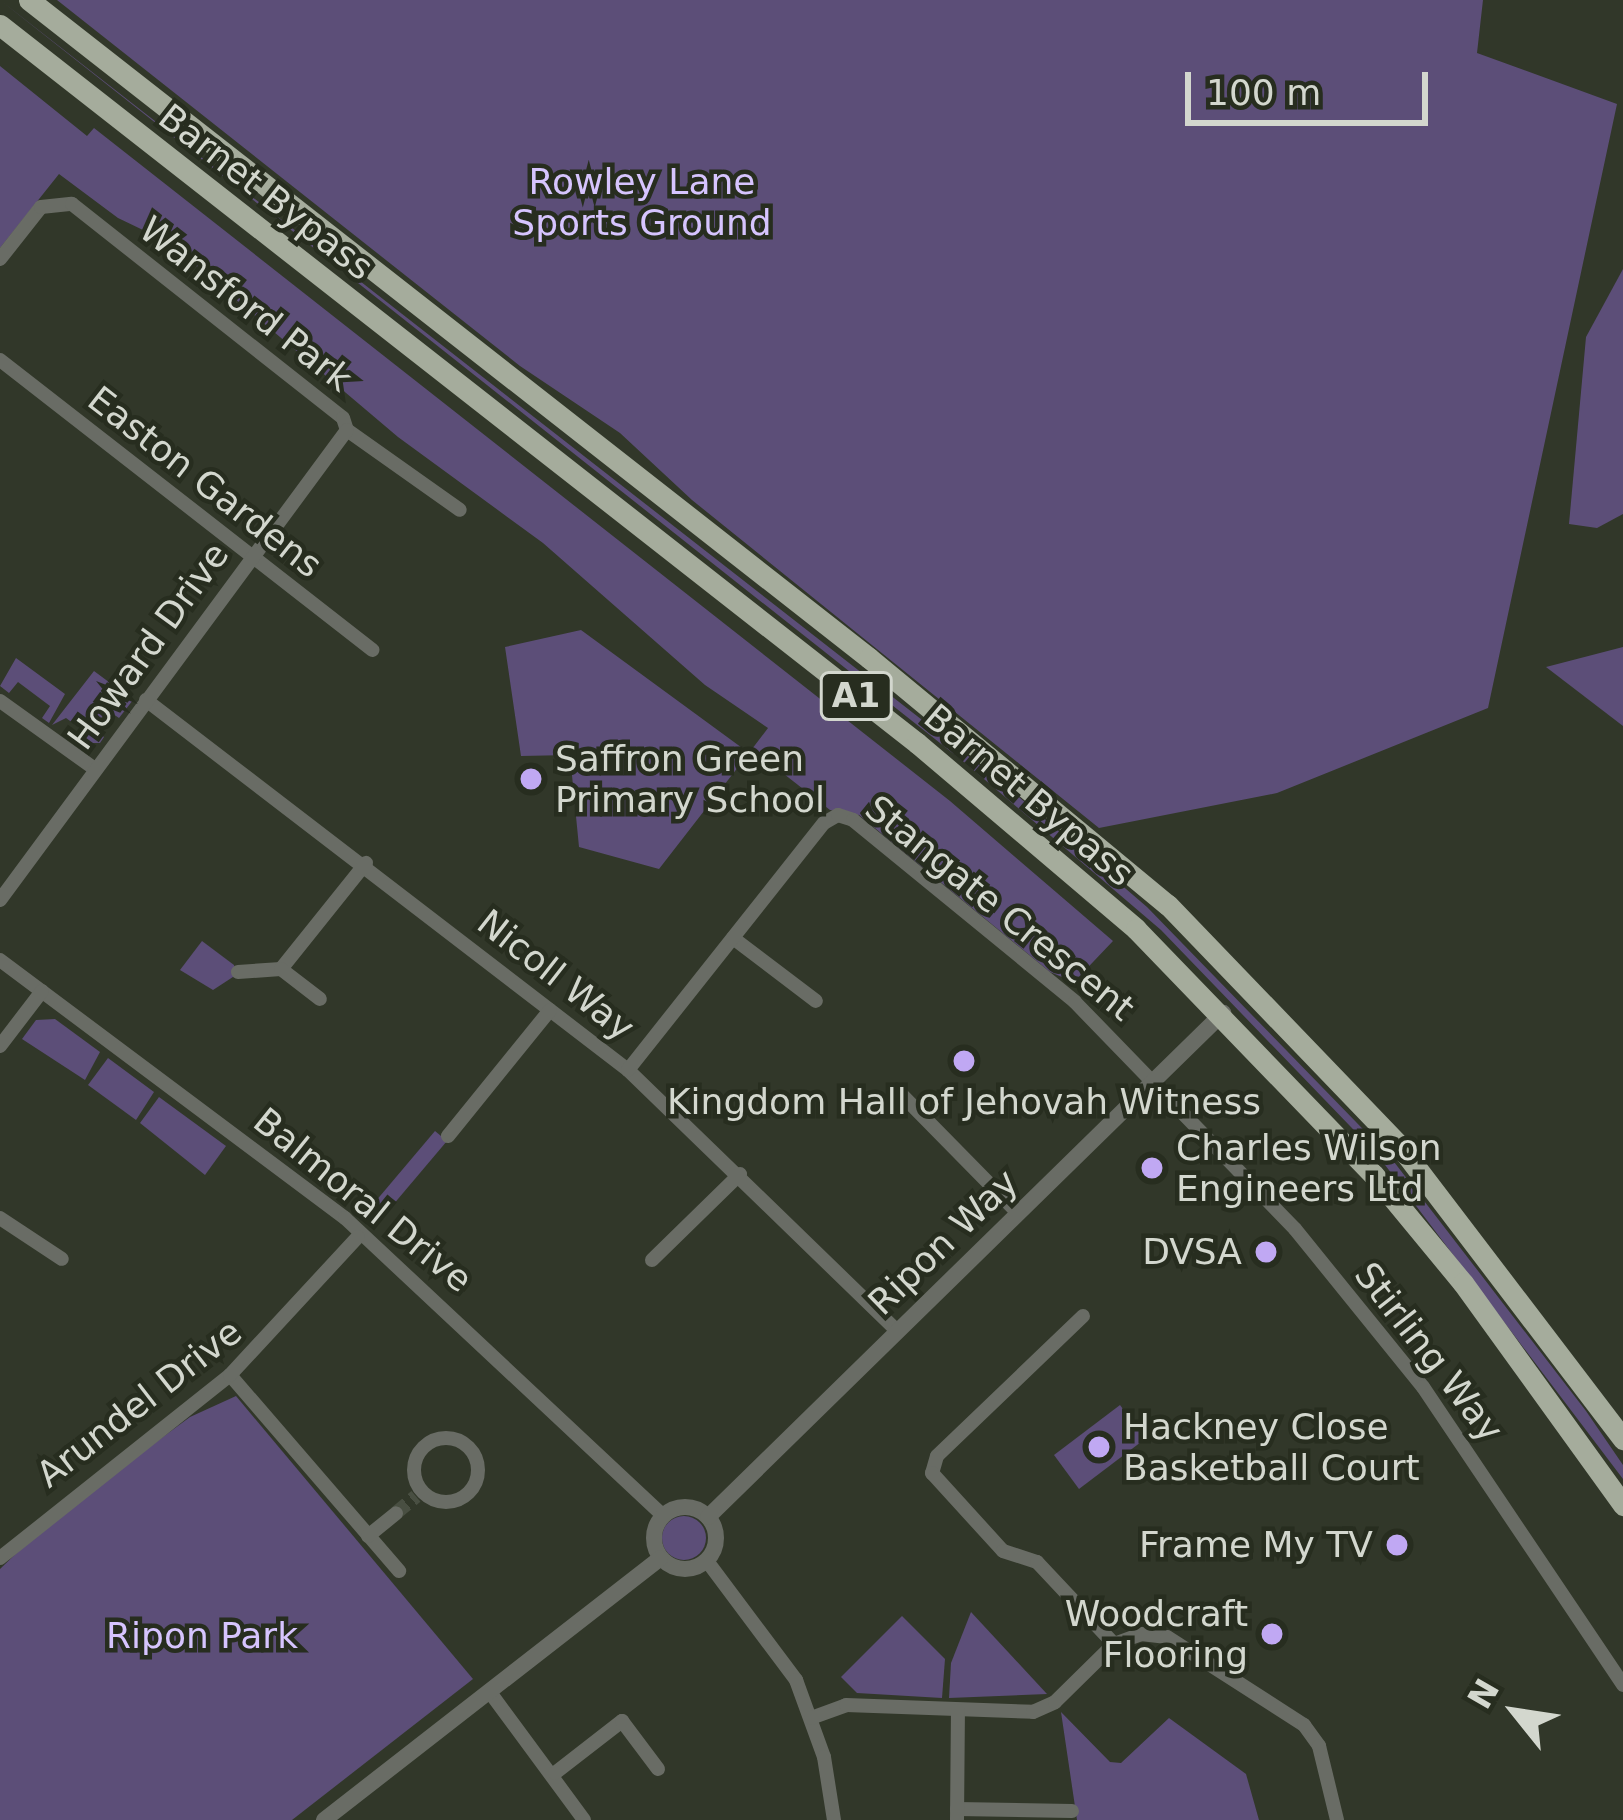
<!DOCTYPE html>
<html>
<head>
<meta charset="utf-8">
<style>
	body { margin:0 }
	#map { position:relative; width:1623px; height:1820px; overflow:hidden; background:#313729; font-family:"DejaVu Sans",sans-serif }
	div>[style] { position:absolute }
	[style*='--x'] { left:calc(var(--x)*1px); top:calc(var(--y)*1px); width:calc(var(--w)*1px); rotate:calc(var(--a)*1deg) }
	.green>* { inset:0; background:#5c4e78 }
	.round { border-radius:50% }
	.minor-tunnel>* { height:14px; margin-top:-7px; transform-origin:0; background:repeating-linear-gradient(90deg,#494f42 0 14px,transparent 0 21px) }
	.minor>* { height:14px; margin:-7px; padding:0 7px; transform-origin:7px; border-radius:7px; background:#696c65 }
	.minor>.ring { margin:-7px; padding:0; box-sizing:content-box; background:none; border:14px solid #696c65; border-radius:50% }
	.tertiary>* { height:16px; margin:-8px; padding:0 8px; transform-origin:8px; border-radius:8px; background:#696c65 }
	.tertiary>.ring { margin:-8px; padding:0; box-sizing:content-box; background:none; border:16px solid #696c65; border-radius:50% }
	.trunk>* { height:21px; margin:-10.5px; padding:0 10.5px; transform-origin:10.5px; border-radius:10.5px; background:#a5ac9c }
	.dots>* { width:33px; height:33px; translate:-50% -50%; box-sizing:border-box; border:6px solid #272d1f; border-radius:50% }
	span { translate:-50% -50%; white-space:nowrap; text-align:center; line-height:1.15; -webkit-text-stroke:9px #272d1f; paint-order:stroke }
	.shield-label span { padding:3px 9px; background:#272d1f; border:3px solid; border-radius:9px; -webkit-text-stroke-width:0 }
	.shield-label { font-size:33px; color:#d3d7ce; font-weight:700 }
	.park-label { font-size:36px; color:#d6c4fe }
	.street-label { font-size:36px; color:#d3d7ce }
	.poi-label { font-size:36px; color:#d3d7ce }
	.left { translate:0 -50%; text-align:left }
	.right { translate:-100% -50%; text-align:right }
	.north { position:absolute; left:1455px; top:1652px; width:120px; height:120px; -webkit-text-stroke:9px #272d1f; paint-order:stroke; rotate:300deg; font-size:33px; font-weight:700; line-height:48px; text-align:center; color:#d3d7ce }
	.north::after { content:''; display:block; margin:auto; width:42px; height:54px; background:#d3d7ce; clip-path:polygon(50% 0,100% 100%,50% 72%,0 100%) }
	.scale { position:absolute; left:1185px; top:72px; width:243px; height:54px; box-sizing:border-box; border:6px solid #d3d7ce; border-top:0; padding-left:15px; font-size:36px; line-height:42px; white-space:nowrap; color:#d3d7ce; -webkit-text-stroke:9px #272d1f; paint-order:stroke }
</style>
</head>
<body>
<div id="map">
	<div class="green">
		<i style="clip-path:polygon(0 0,999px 780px,1147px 907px,1391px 1158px,1586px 1411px,1623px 1465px,1623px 1479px,1376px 1153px,1161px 930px,964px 762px)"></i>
		<i style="clip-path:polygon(57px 0,1483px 0,1477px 53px,1617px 104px,1488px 708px,1277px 793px,1099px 828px,692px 500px,620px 433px,520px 366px)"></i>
		<i style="clip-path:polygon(0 66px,87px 136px,94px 128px,950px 801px,1113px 941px,1074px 982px,1050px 972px,859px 815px,830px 810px,752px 749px,768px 728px,705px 685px,543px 543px,398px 437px,168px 242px,118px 218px,59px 174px,0 248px)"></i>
		<i style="clip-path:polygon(1623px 269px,1623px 514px,1597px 528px,1569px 524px,1586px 337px)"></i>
		<i style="clip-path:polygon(581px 630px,749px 753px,659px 869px,579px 847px,570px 755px,521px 756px,505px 647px)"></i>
		<i style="clip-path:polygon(1623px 647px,1623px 726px,1546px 667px)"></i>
		<i style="clip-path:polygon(16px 658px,65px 694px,49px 723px,42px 718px,50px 706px,18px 682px,9px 693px,0 686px)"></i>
		<i style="clip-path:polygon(94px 671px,133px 700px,119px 718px,107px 710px,94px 728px,104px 737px,100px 743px,76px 743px,85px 732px,66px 718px,52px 725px)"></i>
		<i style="clip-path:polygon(202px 941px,234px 965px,236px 975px,213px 990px,180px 970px)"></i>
		<i style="clip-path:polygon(55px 1019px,100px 1052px,85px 1080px,22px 1039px,36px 1020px)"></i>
		<i style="clip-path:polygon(108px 1058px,154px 1092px,136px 1120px,88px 1085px)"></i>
		<i style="clip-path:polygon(159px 1097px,226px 1146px,205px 1175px,140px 1123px)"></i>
		<i style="clip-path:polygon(435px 1131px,447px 1141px,376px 1225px,364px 1215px)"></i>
		<i style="clip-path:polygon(236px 1396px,473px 1679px,292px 1820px,0 1820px,0 1569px,53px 1518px,190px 1417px)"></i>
		<i style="clip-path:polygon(1120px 1405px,1145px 1439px,1079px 1489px,1054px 1455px)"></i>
		<i class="round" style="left:662px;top:1516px;width:44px;height:44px"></i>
		<i style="clip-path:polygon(971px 1612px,1047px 1694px,949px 1698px,951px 1663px)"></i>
		<i style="clip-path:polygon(902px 1616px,945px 1659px,942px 1698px,857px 1693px,841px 1677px)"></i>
		<i style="clip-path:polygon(1061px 1712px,1110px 1762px,1121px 1763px,1169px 1718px,1246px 1774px,1259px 1820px,1077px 1820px)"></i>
	</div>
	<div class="minor-tunnel">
		<i style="--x:396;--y:1513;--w:26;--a:-40"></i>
	</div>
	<div class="minor">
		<i style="--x:0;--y:259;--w:66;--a:-51.7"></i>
		<i style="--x:41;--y:207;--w:31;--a:-6"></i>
		<i style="--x:72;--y:204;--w:345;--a:38.3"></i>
		<i style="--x:343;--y:418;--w:13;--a:72"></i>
		<i style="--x:347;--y:430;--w:138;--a:35.3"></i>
		<i style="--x:0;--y:360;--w:472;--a:37.9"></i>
		<i style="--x:146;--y:700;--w:608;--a:37.51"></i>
		<i style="--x:628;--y:1070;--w:376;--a:44.1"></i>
		<i style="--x:0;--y:701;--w:117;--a:35.6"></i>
		<i style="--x:0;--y:900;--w:584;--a:-53.56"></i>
		<i style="--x:733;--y:938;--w:104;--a:37.2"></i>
		<i style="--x:0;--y:960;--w:431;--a:36.8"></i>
		<i style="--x:345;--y:1218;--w:436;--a:43.1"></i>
		<i style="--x:281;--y:969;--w:136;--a:-51.3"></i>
		<i style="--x:238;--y:972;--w:43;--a:-4"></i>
		<i style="--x:281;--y:969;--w:49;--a:37.6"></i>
		<i style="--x:0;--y:1046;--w:69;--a:-52.6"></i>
		<i style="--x:628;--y:1070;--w:315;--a:-51.6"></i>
		<i style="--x:824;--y:823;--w:16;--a:-30"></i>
		<i style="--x:838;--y:815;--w:16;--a:18"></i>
		<i style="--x:853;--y:820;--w:287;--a:39.3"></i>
		<i style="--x:1075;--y:1002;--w:316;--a:45.9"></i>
		<i style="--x:1295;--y:1229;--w:203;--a:51"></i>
		<i style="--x:1423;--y:1387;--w:359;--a:56.1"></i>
		<i style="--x:900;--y:1093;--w:168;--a:45.5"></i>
		<i style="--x:448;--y:1136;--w:162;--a:-51"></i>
		<i style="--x:0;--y:1218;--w:74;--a:33.5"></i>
		<i style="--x:652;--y:1260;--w:123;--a:-44.3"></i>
		<i style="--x:1083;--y:1316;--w:202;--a:136.2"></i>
		<i style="--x:937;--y:1456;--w:18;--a:106"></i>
		<i style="--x:932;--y:1473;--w:105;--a:47.7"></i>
		<i style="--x:1003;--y:1551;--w:36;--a:18"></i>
		<i style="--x:1037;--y:1562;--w:112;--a:46.8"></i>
		<i style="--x:230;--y:1375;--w:259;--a:49.2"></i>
		<i class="ring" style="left:414px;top:1438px;width:50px;height:50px"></i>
		<i style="--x:368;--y:1536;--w:36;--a:-39"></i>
		<i style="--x:0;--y:1558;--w:294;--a:-38.5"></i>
		<i style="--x:230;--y:1375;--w:188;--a:-47.2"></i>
		<i style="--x:707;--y:1561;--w:149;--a:53.2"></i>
		<i style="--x:796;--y:1680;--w:82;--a:70"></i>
		<i style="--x:824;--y:1757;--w:64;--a:81"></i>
		<i style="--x:489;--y:1691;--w:160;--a:53.6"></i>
		<i style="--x:811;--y:1718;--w:37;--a:-20"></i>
		<i style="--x:846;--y:1705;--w:187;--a:2.1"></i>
		<i style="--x:1033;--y:1712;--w:24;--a:-24"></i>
		<i style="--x:1055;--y:1702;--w:83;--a:-44.5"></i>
		<i style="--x:1114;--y:1644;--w:29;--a:-20"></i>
		<i style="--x:1141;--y:1634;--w:26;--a:7"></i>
		<i style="--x:1167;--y:1637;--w:163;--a:32.7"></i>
		<i style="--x:1304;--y:1725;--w:26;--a:54"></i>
		<i style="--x:1319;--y:1746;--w:76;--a:76.3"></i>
		<i style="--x:555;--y:1773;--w:85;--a:-37.8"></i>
		<i style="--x:622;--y:1721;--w:60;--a:53.1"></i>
		<i style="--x:957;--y:1809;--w:115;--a:1"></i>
		<i style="--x:957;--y:1820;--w:109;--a:-89.5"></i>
	</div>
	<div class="tertiary">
		<i class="ring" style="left:654px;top:1507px;width:46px;height:46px"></i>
		<i style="--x:708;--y:1517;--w:721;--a:-44.38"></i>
		<i style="--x:324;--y:1820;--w:426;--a:-37.9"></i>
	</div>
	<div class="trunk">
		<i style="--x:29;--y:0;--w:1067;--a:38.07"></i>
		<i style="--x:869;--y:658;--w:388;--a:39.6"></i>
		<i style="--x:1168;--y:905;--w:333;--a:46.1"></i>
		<i style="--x:1399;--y:1145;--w:370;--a:52.7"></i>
		<i style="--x:0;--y:25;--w:1165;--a:38.06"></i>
		<i style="--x:917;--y:743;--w:287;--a:40.3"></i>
		<i style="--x:1136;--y:929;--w:341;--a:46"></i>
		<i style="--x:1373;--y:1174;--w:141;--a:50.5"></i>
		<i style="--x:1463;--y:1283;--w:274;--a:54.2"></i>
	</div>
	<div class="dots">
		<i style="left:531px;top:779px;background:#c0a8f3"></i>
		<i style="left:964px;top:1061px;background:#c0a8f3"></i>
		<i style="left:1152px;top:1168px;background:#c0a8f3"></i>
		<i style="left:1266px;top:1252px;background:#c0a8f3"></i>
		<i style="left:1099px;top:1447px;background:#c0a8f3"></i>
		<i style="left:1397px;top:1545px;background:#c0a8f3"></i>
		<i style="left:1272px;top:1634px;background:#c0a8f3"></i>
	</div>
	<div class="shield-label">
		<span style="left:856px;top:696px">A1</span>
	</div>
	<div class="park-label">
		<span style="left:642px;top:202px">Rowley Lane<br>Sports Ground</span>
		<span style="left:202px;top:1636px">Ripon Park</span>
	</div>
	<div class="street-label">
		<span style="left:266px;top:192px;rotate:38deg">Barnet Bypass</span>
		<span style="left:246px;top:304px;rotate:38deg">Wansford Park</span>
		<span style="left:205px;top:482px;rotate:38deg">Easton Gardens</span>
		<span style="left:148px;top:646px;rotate:-54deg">Howard Drive</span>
		<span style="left:1029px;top:795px;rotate:40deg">Barnet Bypass</span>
		<span style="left:1000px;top:908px;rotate:39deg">Stangate Crescent</span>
		<span style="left:556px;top:975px;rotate:38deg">Nicoll Way</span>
		<span style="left:363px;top:1200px;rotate:39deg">Balmoral Drive</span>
		<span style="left:943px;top:1242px;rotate:-44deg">Ripon Way</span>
		<span style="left:1429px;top:1352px;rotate:52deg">Stirling Way</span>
		<span style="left:139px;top:1403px;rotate:-38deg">Arundel Drive</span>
	</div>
	<div class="poi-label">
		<span class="left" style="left:555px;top:779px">Saffron Green<br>Primary School</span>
		<span style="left:964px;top:1102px">Kingdom Hall of Jehovah Witness</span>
		<span class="left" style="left:1176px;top:1168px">Charles Wilson<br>Engineers Ltd</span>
		<span class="right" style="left:1242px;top:1252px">DVSA</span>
		<span class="left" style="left:1123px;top:1447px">Hackney Close<br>Basketball Court</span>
		<span class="right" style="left:1373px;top:1545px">Frame My TV</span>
		<span class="right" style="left:1248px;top:1634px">Woodcraft<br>Flooring</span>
	</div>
	<div class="north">N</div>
	<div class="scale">100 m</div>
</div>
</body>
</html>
